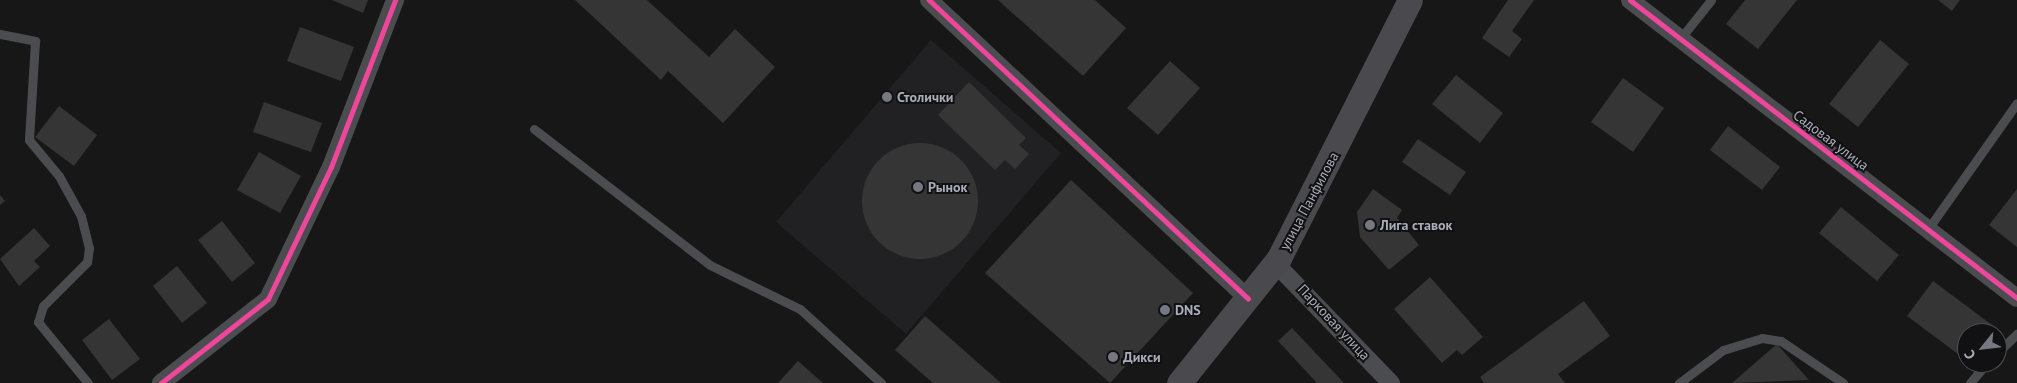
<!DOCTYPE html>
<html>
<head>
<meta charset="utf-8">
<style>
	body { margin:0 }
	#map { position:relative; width:2017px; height:383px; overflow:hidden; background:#171717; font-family:"PT Sans",sans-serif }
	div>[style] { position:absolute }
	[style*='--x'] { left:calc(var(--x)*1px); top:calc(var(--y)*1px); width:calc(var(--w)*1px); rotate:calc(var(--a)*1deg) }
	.built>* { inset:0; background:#212123 }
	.building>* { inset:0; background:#353536 }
	.round { border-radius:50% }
	.lane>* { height:9px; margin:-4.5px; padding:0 4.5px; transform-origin:4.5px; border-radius:4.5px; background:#4b4c50 }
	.street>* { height:18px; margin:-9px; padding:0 9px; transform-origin:9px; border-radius:9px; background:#4b4c50 }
	.secondary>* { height:25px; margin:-12.5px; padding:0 12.5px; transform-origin:12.5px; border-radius:12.5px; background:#4a4a4e }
	.cycleway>* { height:5px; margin:-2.5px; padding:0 2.5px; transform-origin:2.5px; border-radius:2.5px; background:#ed469a }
	.dots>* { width:14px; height:14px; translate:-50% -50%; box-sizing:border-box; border:2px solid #111113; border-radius:50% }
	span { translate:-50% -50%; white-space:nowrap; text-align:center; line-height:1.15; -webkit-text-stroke:4px #111113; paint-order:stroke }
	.poi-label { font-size:14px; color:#a8adb8; font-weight:700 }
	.left { translate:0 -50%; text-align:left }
	.street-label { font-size:14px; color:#a8adb8 }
	.north { position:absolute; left:1957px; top:323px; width:50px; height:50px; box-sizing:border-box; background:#111113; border:1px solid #4d4f55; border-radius:50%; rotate:241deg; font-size:14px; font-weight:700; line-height:20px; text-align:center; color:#a8adb8 }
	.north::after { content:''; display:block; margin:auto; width:18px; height:22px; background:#757880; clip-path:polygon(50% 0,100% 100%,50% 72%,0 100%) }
</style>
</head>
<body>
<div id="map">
	<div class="built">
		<i style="clip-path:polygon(931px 40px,1061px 153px,906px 334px,776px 222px)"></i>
	</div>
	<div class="building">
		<i style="clip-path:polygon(332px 0,368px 0,363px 13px)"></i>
		<i style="clip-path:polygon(575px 0,647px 0,709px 57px,735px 29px,775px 67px,723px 123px,668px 71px,661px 80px)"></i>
		<i style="clip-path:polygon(998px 0,1095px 0,1126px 28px,1083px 76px)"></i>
		<i style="clip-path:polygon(1508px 0,1534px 0,1512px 31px,1522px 39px,1509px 57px,1482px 38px)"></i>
		<i style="clip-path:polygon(1745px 0,1797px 0,1758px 49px,1726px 24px)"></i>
		<i style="clip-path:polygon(1938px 0,1960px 0,1952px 11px)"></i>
		<i style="clip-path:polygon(300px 27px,354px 47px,341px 81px,287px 61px)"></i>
		<i style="clip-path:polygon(1880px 40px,1909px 64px,1858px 127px,1829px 104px)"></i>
		<i style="clip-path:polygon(1170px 61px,1200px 88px,1158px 135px,1127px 108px)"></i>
		<i style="clip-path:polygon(1456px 75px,1503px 113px,1480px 143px,1432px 104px)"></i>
		<i style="clip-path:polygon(1623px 78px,1664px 108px,1633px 152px,1591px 122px)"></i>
		<i style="clip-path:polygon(969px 82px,1026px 138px,1019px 145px,1029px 154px,1015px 169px,1005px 160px,995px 170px,938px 115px)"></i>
		<i style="clip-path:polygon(264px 102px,322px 123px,311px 152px,253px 132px)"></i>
		<i style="clip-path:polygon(59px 106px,97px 135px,74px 166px,35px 137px)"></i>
		<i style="clip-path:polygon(1728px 126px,1780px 167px,1762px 190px,1710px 150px)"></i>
		<i style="clip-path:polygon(1418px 139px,1466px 172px,1450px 195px,1402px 162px)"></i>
		<i class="round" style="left:862px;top:143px;width:116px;height:116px"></i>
		<i style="clip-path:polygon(259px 152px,301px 176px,280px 213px,237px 190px)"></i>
		<i style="clip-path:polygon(1071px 180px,1193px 293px,1110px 383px,985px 273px)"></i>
		<i style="clip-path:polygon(1373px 189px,1402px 210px,1397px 218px,1419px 245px,1389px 270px,1360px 237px,1357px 212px)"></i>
		<i style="clip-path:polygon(2017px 189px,2017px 247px,1989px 225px)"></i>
		<i style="clip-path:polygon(0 195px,5px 201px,0 205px)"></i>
		<i style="clip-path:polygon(1841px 207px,1899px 255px,1877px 281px,1819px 233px)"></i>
		<i style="clip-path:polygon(222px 221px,255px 263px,232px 282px,198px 240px)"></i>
		<i style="clip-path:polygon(34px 228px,50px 246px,34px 261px,40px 267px,19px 286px,0 259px)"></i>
		<i style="clip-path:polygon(177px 266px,207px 303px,182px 323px,153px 286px)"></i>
		<i style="clip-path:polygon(1430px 277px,1483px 337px,1462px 355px,1457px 350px,1442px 363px,1394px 309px)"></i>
		<i style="clip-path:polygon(1933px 281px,1992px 325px,1986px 333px,1967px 333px,1966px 360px,1907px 316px)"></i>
		<i style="clip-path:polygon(1584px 301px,1610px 336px,1558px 374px,1565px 383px,1484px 383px,1480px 377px)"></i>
		<i style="clip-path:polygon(925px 316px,1001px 383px,933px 383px,895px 350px)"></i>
		<i style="clip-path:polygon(109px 319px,140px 359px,112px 380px,82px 340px)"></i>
		<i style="clip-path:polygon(1292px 328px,1344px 383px,1317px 383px,1278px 341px)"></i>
		<i style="clip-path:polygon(1777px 344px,1809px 380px,1732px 383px)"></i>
		<i style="clip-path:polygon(798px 361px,823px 383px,778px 383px)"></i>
	</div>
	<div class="lane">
		<i style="--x:0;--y:34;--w:36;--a:11"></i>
		<i style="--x:35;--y:41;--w:99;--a:93.5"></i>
		<i style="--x:29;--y:140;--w:47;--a:50.2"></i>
		<i style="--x:59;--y:176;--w:46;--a:61.2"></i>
		<i style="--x:81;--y:216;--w:33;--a:76"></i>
		<i style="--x:89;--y:248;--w:14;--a:98"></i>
		<i style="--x:87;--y:262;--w:62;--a:135"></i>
		<i style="--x:43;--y:306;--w:17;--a:107"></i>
		<i style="--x:38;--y:322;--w:79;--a:50.7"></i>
		<i style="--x:1680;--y:39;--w:50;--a:-51.5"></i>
		<i style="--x:534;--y:129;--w:222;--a:37.7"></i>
		<i style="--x:710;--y:265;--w:100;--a:26.1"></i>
		<i style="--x:800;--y:309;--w:110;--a:42.4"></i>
		<i style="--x:1928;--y:229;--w:154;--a:-54.8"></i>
		<i style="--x:1997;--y:353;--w:28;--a:-44"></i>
		<i style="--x:1679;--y:383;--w:55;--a:-36.9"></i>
		<i style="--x:1723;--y:350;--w:41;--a:-17.1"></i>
		<i style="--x:1762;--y:338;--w:19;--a:9"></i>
		<i style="--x:1781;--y:341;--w:75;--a:34.1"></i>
		<i style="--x:1970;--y:383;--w:26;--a:-50"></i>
	</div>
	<div class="street">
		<i style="--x:929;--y:0;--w:437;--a:43.1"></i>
		<i style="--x:1630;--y:0;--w:488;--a:37.6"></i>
		<i style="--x:1275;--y:263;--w:167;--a:46"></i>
		<i style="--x:161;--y:383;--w:136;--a:-38.1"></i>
		<i style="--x:268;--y:299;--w:146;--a:-64.5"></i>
		<i style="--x:331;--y:167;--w:179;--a:-69"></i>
	</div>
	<div class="secondary">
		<i style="--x:1179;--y:383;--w:160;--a:-51.3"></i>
		<i style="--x:1279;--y:258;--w:289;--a:-63.1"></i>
	</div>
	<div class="cycleway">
		<i style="--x:929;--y:0;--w:437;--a:43.1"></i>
		<i style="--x:1630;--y:0;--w:488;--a:37.6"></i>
		<i style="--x:161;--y:383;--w:136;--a:-38.1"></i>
		<i style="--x:268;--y:299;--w:146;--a:-64.5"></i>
		<i style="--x:331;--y:167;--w:179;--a:-69"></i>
	</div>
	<div class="dots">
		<i style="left:887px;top:97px;background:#757880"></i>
		<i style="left:918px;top:187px;background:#757880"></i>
		<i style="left:1370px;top:225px;background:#757880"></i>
		<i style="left:1165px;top:310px;background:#757880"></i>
		<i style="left:1113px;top:357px;background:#757880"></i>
	</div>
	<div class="poi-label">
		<span class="left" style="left:897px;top:97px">Столички</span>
		<span class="left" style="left:928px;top:187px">Рынок</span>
		<span class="left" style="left:1380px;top:225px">Лига ставок</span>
		<span class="left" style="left:1175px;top:310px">DNS</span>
		<span class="left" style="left:1123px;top:357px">Дикси</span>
	</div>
	<div class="street-label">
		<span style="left:1831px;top:140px;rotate:37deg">Садовая улица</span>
		<span style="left:1309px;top:201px;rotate:-62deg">улица Панфилова</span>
		<span style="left:1334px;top:322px;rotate:47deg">Парковая улица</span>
	</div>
	<div class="north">С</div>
</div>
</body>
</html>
